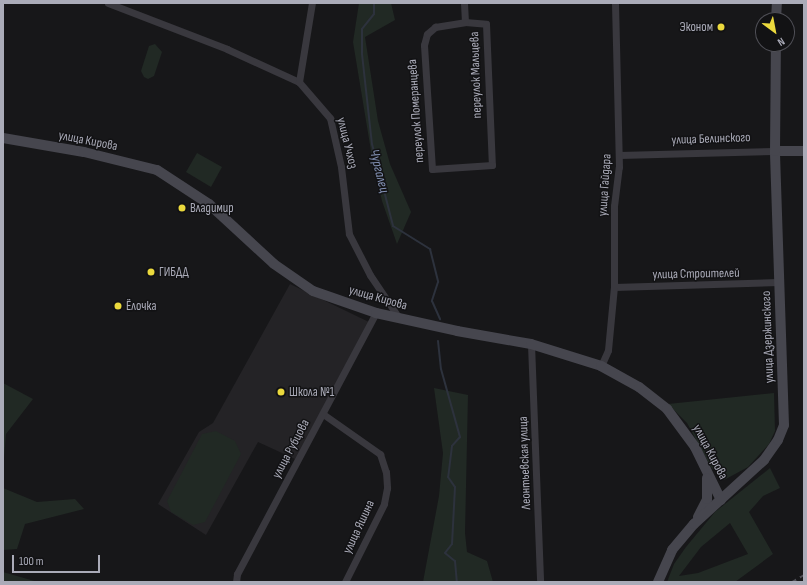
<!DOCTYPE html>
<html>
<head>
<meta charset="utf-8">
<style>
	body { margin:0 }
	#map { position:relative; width:807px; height:585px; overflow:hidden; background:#171719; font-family:"Sofia Sans Condensed",sans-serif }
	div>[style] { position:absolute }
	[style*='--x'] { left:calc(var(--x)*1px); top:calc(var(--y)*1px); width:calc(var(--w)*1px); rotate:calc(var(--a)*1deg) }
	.built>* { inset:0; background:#242326 }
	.green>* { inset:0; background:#212924 }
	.stream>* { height:2px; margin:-1px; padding:0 1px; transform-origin:1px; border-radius:1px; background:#2d323d }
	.street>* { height:7px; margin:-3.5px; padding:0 3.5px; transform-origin:3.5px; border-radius:3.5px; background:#39383e }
	.secondary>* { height:10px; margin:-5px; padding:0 5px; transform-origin:5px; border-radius:5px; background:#46464e }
	.rail>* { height:2px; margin-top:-1px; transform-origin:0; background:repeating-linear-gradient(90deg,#4f4f57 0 5px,transparent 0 9px) }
	.dots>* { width:11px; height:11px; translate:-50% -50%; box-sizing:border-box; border:2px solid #121214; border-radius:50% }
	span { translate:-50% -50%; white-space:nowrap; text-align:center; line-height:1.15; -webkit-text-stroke:3px #121214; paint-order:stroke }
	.poi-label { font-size:13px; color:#aaabb8 }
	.right { translate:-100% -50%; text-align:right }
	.left { translate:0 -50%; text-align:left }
	.street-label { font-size:13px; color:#aaabb8 }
	.water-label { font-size:14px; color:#8290b2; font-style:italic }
	.frame { position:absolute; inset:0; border:4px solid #aaabb8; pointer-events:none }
	.north { position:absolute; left:755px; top:12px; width:40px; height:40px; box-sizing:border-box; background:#121214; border:1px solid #4f4f56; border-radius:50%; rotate:148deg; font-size:11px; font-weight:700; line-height:16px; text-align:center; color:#aaabb8 }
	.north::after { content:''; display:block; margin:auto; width:14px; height:18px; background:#ebd93d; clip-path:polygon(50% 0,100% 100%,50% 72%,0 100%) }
	.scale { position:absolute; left:12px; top:555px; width:88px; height:18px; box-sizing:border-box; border:2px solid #aaabb8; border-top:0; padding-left:5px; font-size:12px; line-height:14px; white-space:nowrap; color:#aaabb8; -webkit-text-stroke:3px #121214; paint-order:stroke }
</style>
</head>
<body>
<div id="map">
	<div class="built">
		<i style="clip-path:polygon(290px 284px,369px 322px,295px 459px,258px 442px,206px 535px,158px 504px,199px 432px,213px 423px)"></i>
	</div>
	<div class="green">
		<i style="clip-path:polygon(359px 3px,391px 3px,395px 20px,365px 37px,378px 121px,390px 164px,411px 212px,397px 244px,382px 201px,372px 157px,353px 42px)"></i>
		<i style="clip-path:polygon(155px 44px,162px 52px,154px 76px,148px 79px,144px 77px,141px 71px,149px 46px)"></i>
		<i style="clip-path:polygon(197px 153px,222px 167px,211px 187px,186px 172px)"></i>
		<i style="clip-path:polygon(3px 383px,33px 399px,6px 434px,3px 470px)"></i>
		<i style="clip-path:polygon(434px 388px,468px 395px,465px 533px,467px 552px,487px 561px,493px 582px,423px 582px,439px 496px,443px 453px)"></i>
		<i style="clip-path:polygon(774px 393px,775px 431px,769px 444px,748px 467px,724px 480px,711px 467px,687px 423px,668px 404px)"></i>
		<i style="clip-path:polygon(216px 431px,235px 441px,241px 454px,205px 522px,193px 525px,171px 512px,167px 501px,202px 434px)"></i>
		<i style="clip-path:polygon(evenodd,770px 468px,780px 488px,763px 496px,749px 512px,773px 554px,735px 582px,667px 582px,674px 564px,686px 547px,715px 512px,770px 468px,730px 523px,748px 554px,698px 573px,679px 576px,701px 547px,730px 523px)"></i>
		<i style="clip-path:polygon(3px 488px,37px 502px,75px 499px,84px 509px,25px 524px,17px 549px,3px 550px)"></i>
		<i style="clip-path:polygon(3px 572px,38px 582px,3px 582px)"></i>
	</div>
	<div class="stream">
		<i style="--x:374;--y:3;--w:11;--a:90"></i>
		<i style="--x:374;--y:14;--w:19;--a:129"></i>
		<i style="--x:362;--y:29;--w:25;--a:90"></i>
		<i style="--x:362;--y:54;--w:91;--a:83.7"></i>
		<i style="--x:372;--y:144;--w:85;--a:75.6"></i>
		<i style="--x:393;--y:226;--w:44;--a:31.9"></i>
		<i style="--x:430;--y:249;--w:34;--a:76"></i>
		<i style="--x:438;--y:282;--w:20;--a:108"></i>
		<i style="--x:432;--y:301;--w:20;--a:66"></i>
		<i style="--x:438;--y:341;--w:28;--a:84"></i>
		<i style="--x:441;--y:369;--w:71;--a:74.4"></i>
		<i style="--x:460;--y:437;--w:12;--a:132"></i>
		<i style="--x:452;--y:446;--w:31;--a:97"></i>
		<i style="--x:448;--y:477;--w:12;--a:55"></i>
		<i style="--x:455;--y:487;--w:57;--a:93"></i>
		<i style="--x:452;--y:544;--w:11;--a:128"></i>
		<i style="--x:445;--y:553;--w:13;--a:39"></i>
		<i style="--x:455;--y:561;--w:21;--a:85"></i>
	</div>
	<div class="street">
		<i style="--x:108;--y:3;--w:128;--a:21.1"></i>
		<i style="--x:227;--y:49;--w:79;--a:24.6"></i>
		<i style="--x:299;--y:82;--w:48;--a:49.3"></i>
		<i style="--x:330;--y:118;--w:50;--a:77.3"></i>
		<i style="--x:341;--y:167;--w:67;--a:83.2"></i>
		<i style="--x:349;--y:234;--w:46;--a:62.9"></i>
		<i style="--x:370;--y:275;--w:52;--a:56"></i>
		<i style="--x:464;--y:3;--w:19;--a:87"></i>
		<i style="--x:465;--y:22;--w:21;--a:5"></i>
		<i style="--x:486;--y:24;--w:141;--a:87.6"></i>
		<i style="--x:492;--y:165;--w:60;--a:176.2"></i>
		<i style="--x:432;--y:169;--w:124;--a:-93.7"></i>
		<i style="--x:424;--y:45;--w:11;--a:-75"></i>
		<i style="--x:427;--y:34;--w:11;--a:-41"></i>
		<i style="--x:435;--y:27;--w:30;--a:-9"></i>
		<i style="--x:299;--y:82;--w:80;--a:-80.7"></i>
		<i style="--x:619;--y:155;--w:156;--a:-1.5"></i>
		<i style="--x:614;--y:287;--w:165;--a:-1.7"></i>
		<i style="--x:531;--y:344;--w:238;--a:87.8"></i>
		<i style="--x:601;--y:366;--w:17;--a:-66"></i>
		<i style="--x:608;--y:350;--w:63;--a:-84.6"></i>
		<i style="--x:614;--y:287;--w:81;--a:-90"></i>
		<i style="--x:614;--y:206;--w:39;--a:-83"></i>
		<i style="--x:619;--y:167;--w:164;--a:-91.4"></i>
		<i style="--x:323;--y:414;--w:70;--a:35.1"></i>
		<i style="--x:380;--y:454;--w:19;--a:72"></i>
		<i style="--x:386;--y:472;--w:16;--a:86"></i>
		<i style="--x:387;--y:488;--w:16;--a:101"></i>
		<i style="--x:384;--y:504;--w:87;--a:116.6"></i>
		<i style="--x:236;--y:582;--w:8;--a:-83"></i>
		<i style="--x:237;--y:574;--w:296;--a:-62"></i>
	</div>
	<div class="secondary">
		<i style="--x:776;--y:20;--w:17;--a:-87"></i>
		<i style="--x:3;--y:138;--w:82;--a:9.8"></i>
		<i style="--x:84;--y:152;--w:75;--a:13.9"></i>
		<i style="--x:157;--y:170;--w:62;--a:33.2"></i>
		<i style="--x:209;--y:204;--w:88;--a:42.7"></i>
		<i style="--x:274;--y:264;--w:47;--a:34.7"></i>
		<i style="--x:313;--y:291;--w:67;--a:19.2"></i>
		<i style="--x:376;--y:313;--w:83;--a:12.5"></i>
		<i style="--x:457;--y:331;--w:75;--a:10"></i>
		<i style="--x:531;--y:344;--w:73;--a:17.4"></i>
		<i style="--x:601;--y:366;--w:43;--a:28.9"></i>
		<i style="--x:639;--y:387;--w:36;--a:38"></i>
		<i style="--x:667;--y:409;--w:47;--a:53.6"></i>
		<i style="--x:695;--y:447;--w:59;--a:63.9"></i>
		<i style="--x:775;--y:151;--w:29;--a:0"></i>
		<i style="--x:698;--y:517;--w:20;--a:-63"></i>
		<i style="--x:707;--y:499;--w:21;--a:-90"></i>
		<i style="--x:658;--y:582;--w:35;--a:-66"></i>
		<i style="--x:672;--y:550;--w:34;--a:-50"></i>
		<i style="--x:694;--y:524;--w:95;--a:-42.4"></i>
		<i style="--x:764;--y:460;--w:24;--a:-55"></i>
		<i style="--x:778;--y:440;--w:16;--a:-68"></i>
		<i style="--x:784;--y:425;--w:274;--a:-91.9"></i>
		<i style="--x:775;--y:151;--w:107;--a:-89.5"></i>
	</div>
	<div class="rail">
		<i style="--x:792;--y:582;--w:14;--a:-30"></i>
	</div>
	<div class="dots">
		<i style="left:721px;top:27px;background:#ebd93d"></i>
		<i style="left:182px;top:208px;background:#ebd93d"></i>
		<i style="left:151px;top:272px;background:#ebd93d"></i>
		<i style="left:118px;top:306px;background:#ebd93d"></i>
		<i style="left:281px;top:392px;background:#ebd93d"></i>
	</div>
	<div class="poi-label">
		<span class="right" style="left:713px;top:27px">Эконом</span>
		<span class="left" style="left:190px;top:208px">Владимир</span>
		<span class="left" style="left:159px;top:272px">ГИБДД</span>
		<span class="left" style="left:126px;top:306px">Ёлочка</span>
		<span class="left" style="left:289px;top:392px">Школа №1</span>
	</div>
	<div class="street-label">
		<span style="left:476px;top:75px;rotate:-92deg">переулок Мальцева</span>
		<span style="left:416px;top:111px;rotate:-94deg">переулок Померанцева</span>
		<span style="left:711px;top:139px;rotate:-2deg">улица Белинского</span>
		<span style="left:88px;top:141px;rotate:11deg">улица Кирова</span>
		<span style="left:347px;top:143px;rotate:76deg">улица Учхоз</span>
		<span style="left:605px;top:185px;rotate:-86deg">улица Гайдара</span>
		<span style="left:696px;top:274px;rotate:-1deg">улица Строителей</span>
		<span style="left:378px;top:298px;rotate:16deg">улица Кирова</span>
		<span style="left:768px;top:337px;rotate:-92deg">улица Дзержинского</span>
		<span style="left:291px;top:449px;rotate:-62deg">улица Рубцова</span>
		<span style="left:710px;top:452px;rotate:62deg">улица Кирова</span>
		<span style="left:525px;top:463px;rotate:-92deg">Леонтьевская улица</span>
		<span style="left:359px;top:527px;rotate:-65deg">улица Яшина</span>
	</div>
	<div class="water-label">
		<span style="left:379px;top:171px;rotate:76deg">Чургалец</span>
	</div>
	<div class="frame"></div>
	<div class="north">N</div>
	<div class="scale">100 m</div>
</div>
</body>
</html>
